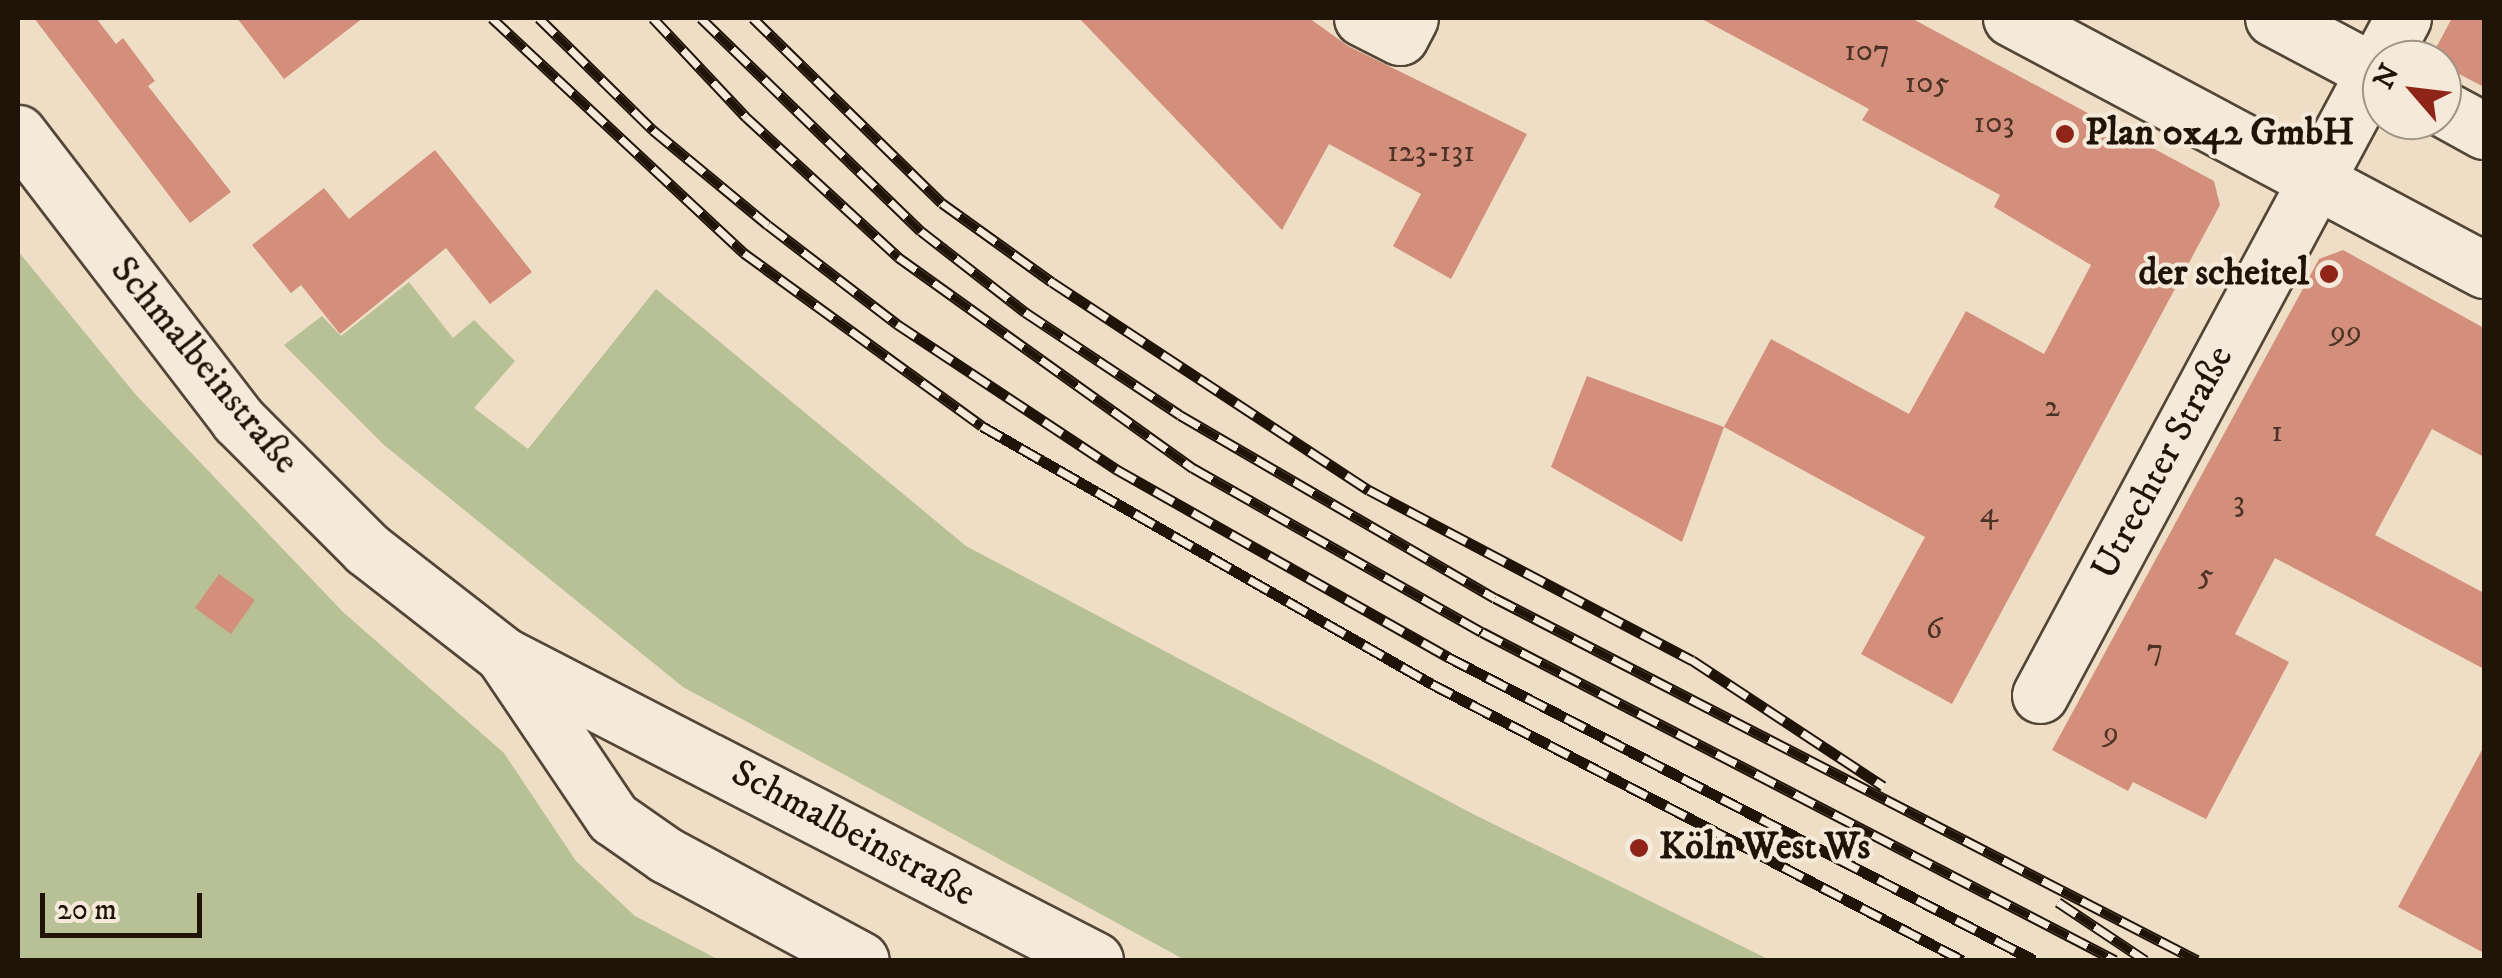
<!DOCTYPE html>
<html>
<head>
<meta charset="utf-8">
<style>
	body { margin:0 }
	#map { position:relative; width:2502px; height:978px; overflow:hidden; background:#efdec6; font-family:"IM FELL DW Pica",serif }
	div>[style] { position:absolute }
	[style*='--x'] { left:calc(var(--x)*1px); top:calc(var(--y)*1px); width:calc(var(--w)*1px); rotate:calc(var(--a)*1deg) }
	.green>* { inset:0; background:#b8c196 }
	.building>* { inset:0; background:#d38f7b }
	.roads { filter:drop-shadow(2px 0 #534637) drop-shadow(-2px 0 #534637) drop-shadow(0 2px #534637) drop-shadow(0 -2px #534637) }
	.minor>* { height:55px; margin:-27.5px; padding:0 27.5px; transform-origin:27.5px; border-radius:27.5px; background:#f5eada }
	.rail>* { height:11px; margin-top:-5.5px; transform-origin:0; background:repeating-linear-gradient(90deg,#f5eada 0 22px,#1f1407 0 44px); box-sizing:border-box; border-block:2px solid #1f1407 }
	.dots>* { width:28px; height:28px; translate:-50% -50%; box-sizing:border-box; border:5px solid #f5eada; border-radius:50% }
	span { translate:-50% -50%; white-space:nowrap; text-align:center; line-height:1.15; -webkit-text-stroke:8px #f5eada; paint-order:stroke }
	.number-label { font-size:32px; color:#4c3324 }
	.number-label span { -webkit-text-stroke-width:0 }
	.poi-label { font-size:38px; color:#1f1407; font-weight:700 }
	.left { translate:0 -50%; text-align:left }
	.right { translate:-100% -50%; text-align:right }
	.street-label { font-size:38px; color:#1f1407 }
	.frame { position:absolute; inset:0; border:20px solid #1f1407; pointer-events:none }
	.north { position:absolute; left:2362px; top:40px; width:100px; height:100px; box-sizing:border-box; background:#f5eada; border:2px solid #9f9486; border-radius:50%; rotate:298deg; font-size:28px; font-weight:700; line-height:40px; text-align:center; color:#1f1407 }
	.north::after { content:''; display:block; margin:auto; width:35px; height:45px; background:#8f2418; clip-path:polygon(50% 0,100% 100%,50% 72%,0 100%) }
	.scale { position:absolute; left:40px; top:893px; width:162px; height:45px; box-sizing:border-box; border:5px solid #1f1407; border-top:0; padding-left:12px; font-size:30px; line-height:35px; white-space:nowrap; color:#1f1407; -webkit-text-stroke:8px #f5eada; paint-order:stroke }
</style>
</head>
<body>
<div id="map">
	<div class="green">
		<i style="clip-path:polygon(18px 251px,136px 395px,343px 612px,504px 753px,576px 861px,635px 916px,719px 960px,18px 960px)"></i>
		<i style="clip-path:polygon(409px 282px,453px 338px,474px 320px,515px 361px,474px 408px,528px 449px,656px 289px,966px 546px,1473px 814px,1770px 960px,1185px 960px,683px 687px,384px 445px,284px 345px,322px 316px,341px 336px)"></i>
	</div>
	<div class="building">
		<i style="clip-path:polygon(34px 18px,96px 18px,116px 44px,123px 38px,155px 81px,148px 86px,231px 192px,190px 223px)"></i>
		<i style="clip-path:polygon(237px 18px,363px 18px,284px 79px)"></i>
		<i style="clip-path:polygon(1079px 18px,1309px 18px,1348px 46px,1527px 134px,1451px 279px,1393px 246px,1421px 194px,1329px 144px,1282px 230px)"></i>
		<i style="clip-path:polygon(1700px 18px,1911px 18px,2214px 181px,2220px 205px,1952px 704px,1861px 654px,1925px 537px,1724px 427px,1771px 339px,1909px 414px,1966px 311px,2044px 354px,2091px 265px,1994px 207px,2000px 195px,1862px 120px,1869px 109px)"></i>
		<i style="clip-path:polygon(2452px 18px,2484px 18px,2484px 87px,2430px 59px)"></i>
		<i style="clip-path:polygon(435px 150px,532px 272px,490px 304px,446px 248px,340px 334px,301px 285px,291px 293px,252px 245px,324px 188px,349px 219px)"></i>
		<i style="clip-path:polygon(2343px 250px,2484px 328px,2484px 457px,2432px 429px,2375px 535px,2484px 593px,2484px 669px,2275px 558px,2235px 634px,2289px 662px,2206px 819px,2133px 782px,2128px 791px,2052px 750px,2319px 259px)"></i>
		<i style="clip-path:polygon(1587px 376px,1724px 427px,1682px 542px,1551px 467px)"></i>
		<i style="clip-path:polygon(219px 574px,255px 600px,231px 634px,195px 608px)"></i>
		<i style="clip-path:polygon(2484px 746px,2484px 953px,2398px 907px)"></i>
	</div>
	<div class="roads">
		<div class="minor">
			<i style="--x:1362;--y:18;--w:42;--a:26.6"></i>
			<i style="--x:1400;--y:37;--w:21;--a:-62"></i>
			<i style="--x:2011;--y:18;--w:536;--a:28.05"></i>
			<i style="--x:2273;--y:18;--w:123;--a:28"></i>
			<i style="--x:2442;--y:108;--w:48;--a:28.7"></i>
			<i style="--x:18;--y:133;--w:362;--a:52.5"></i>
			<i style="--x:238;--y:420;--w:182;--a:45"></i>
			<i style="--x:367;--y:549;--w:172;--a:37.9"></i>
			<i style="--x:503;--y:655;--w:666;--a:27.26"></i>
			<i style="--x:503;--y:655;--w:197;--a:56"></i>
			<i style="--x:613;--y:818;--w:65;--a:34.9"></i>
			<i style="--x:666;--y:855;--w:221;--a:28.3"></i>
			<i style="--x:2040;--y:695;--w:768;--a:-61.8"></i>
		</div>
	</div>
	<div class="rail">
		<i style="--x:492;--y:18;--w:345;--a:43"></i>
		<i style="--x:744;--y:253;--w:294;--a:36"></i>
		<i style="--x:982;--y:426;--w:519;--a:29.83"></i>
		<i style="--x:1432;--y:684;--w:598;--a:27.51"></i>
		<i style="--x:539;--y:18;--w:160;--a:44.5"></i>
		<i style="--x:653;--y:130;--w:149;--a:39.6"></i>
		<i style="--x:768;--y:225;--w:163;--a:37.5"></i>
		<i style="--x:897;--y:324;--w:263;--a:33.5"></i>
		<i style="--x:1116;--y:469;--w:382;--a:29.5"></i>
		<i style="--x:1448;--y:657;--w:660;--a:27.34"></i>
		<i style="--x:653;--y:18;--w:136;--a:46.8"></i>
		<i style="--x:746;--y:117;--w:207;--a:42.6"></i>
		<i style="--x:898;--y:257;--w:363;--a:35.6"></i>
		<i style="--x:1193;--y:468;--w:332;--a:29.6"></i>
		<i style="--x:1482;--y:632;--w:713;--a:27.39"></i>
		<i style="--x:701;--y:18;--w:306;--a:44.1"></i>
		<i style="--x:921;--y:231;--w:132;--a:37.9"></i>
		<i style="--x:1025;--y:312;--w:186;--a:33.6"></i>
		<i style="--x:1180;--y:415;--w:364;--a:30.2"></i>
		<i style="--x:1495;--y:598;--w:790;--a:27.28"></i>
		<i style="--x:753;--y:18;--w:264;--a:44.4"></i>
		<i style="--x:942;--y:203;--w:135;--a:35.7"></i>
		<i style="--x:1052;--y:282;--w:379;--a:33.3"></i>
		<i style="--x:1369;--y:490;--w:365;--a:27.8"></i>
		<i style="--x:1692;--y:660;--w:229;--a:33.4"></i>
		<i style="--x:2058;--y:902;--w:105;--a:33.7"></i>
	</div>
	<div class="dots">
		<i style="left:2065px;top:134px;background:#8f2418"></i>
		<i style="left:2329px;top:274px;background:#8f2418"></i>
		<i style="left:1639px;top:848px;background:#8f2418"></i>
	</div>
	<div class="number-label">
		<span style="left:1867px;top:51px">107</span>
		<span style="left:1927px;top:83px">105</span>
		<span style="left:1994px;top:123px">103</span>
		<span style="left:1431px;top:152px">123-131</span>
		<span style="left:2346px;top:331px">99</span>
		<span style="left:2052px;top:407px">2</span>
		<span style="left:2277px;top:432px">1</span>
		<span style="left:2239px;top:502px">3</span>
		<span style="left:1989px;top:513px">4</span>
		<span style="left:2206px;top:575px">5</span>
		<span style="left:1934px;top:629px">6</span>
		<span style="left:2155px;top:650px">7</span>
		<span style="left:2111px;top:732px">9</span>
	</div>
	<div class="poi-label">
		<span class="left" style="left:2085px;top:134px">Plan 0x42 GmbH</span>
		<span class="right" style="left:2309px;top:274px">der scheitel</span>
		<span class="left" style="left:1659px;top:848px">Köln West Ws</span>
	</div>
	<div class="street-label">
		<span style="left:204px;top:366px;rotate:50deg">Schmalbeinstraße</span>
		<span style="left:2163px;top:463px;rotate:-62deg">Utrechter Straße</span>
		<span style="left:853px;top:834px;rotate:28deg">Schmalbeinstraße</span>
	</div>
	<div class="frame"></div>
	<div class="north">N</div>
	<div class="scale">20 m</div>
</div>
</body>
</html>
